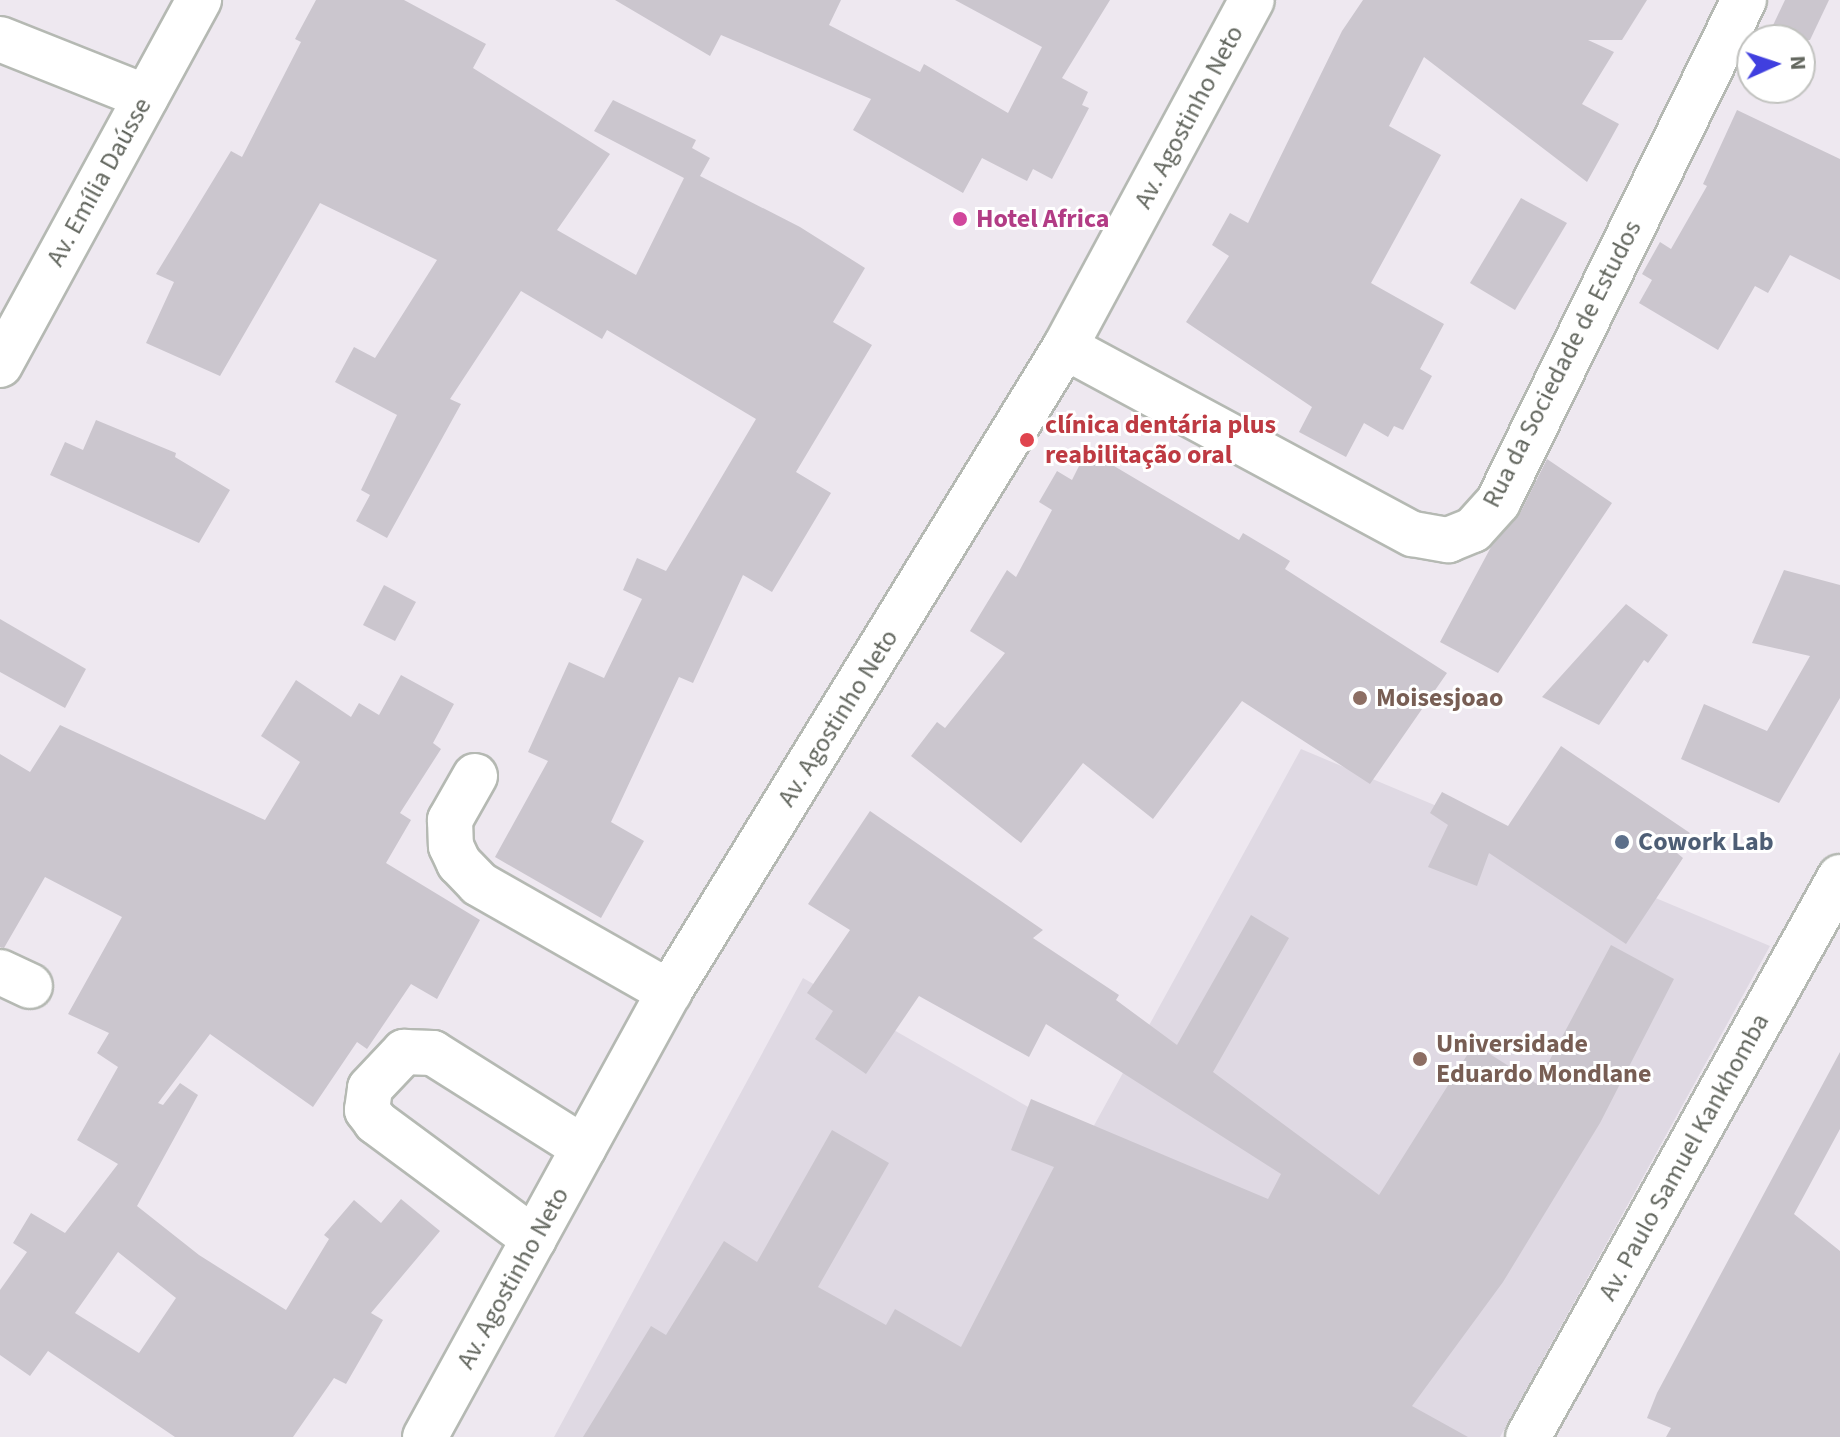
<!DOCTYPE html>
<html>
<head>
<meta charset="utf-8">
<style>
	body { margin:0 }
	#map { position:relative; width:1840px; height:1437px; overflow:hidden; background:#eee8f0; font-family:"Source Sans 3",sans-serif }
	div>[style] { position:absolute }
	[style*='--x'] { left:calc(var(--x)*1px); top:calc(var(--y)*1px); width:calc(var(--w)*1px); rotate:calc(var(--a)*1deg) }
	.education>* { inset:0; background:#dfd9e3 }
	.building>* { inset:0; background:#cbc6ce }
	.roads { filter:drop-shadow(2px 0 #b5b9b3) drop-shadow(-2px 0 #b5b9b3) drop-shadow(0 2px #b5b9b3) drop-shadow(0 -2px #b5b9b3) }
	.minor>* { height:44px; margin:-22px; padding:0 22px; transform-origin:22px; border-radius:22px; background:#fff }
	.dots>* { width:22px; height:22px; translate:-50% -50%; box-sizing:border-box; border:4px solid #fff; border-radius:50% }
	span { translate:-50% -50%; white-space:nowrap; text-align:center; line-height:1.15; -webkit-text-stroke:6px #fff; paint-order:stroke }
	.street-label { font-size:26px; color:#63675f }
	.hotel-label { font-size:26px; color:#b23c85; font-weight:700 }
	.left { translate:0 -50%; text-align:left }
	.health-label { font-size:26px; color:#be3a42; font-weight:700 }
	.education-label { font-size:26px; color:#785e54; font-weight:700 }
	.service-label { font-size:26px; color:#4e5e75; font-weight:700 }
	.north { position:absolute; left:1736px; top:24px; width:80px; height:80px; box-sizing:border-box; background:#fff; border:2px solid #c1c2bf; border-radius:50%; rotate:87deg; font-size:22px; font-weight:700; line-height:32px; text-align:center; color:#63675f }
	.north::after { content:''; display:block; margin:auto; width:28px; height:36px; background:#403fdf; clip-path:polygon(50% 0,100% 100%,50% 72%,0 100%) }
</style>
</head>
<body>
<div id="map">
	<div class="education">
		<i style="clip-path:polygon(1301px 749px,1770px 946px,1500px 1437px,554px 1437px,803px 978px,1086px 1140px)"></i>
	</div>
	<div class="building">
		<i style="clip-path:polygon(316px 0,404px 0,486px 44px,473px 68px,610px 154px,557px 230px,636px 275px,684px 178px,594px 131px,613px 100px,696px 140px,692px 148px,710px 158px,700px 176px,800px 227px,865px 268px,833px 322px,872px 345px,796px 472px,831px 493px,772px 592px,743px 575px,693px 683px,679px 677px,611px 822px,644px 841px,601px 918px,495px 857px,548px 761px,528px 752px,569px 662px,604px 678px,642px 599px,623px 590px,637px 558px,666px 571px,756px 419px,607px 330px,602px 339px,521px 291px,450px 399px,461px 404px,387px 538px,356px 521px,370px 495px,361px 490px,397px 415px,335px 382px,354px 347px,375px 358px,437px 260px,320px 203px,220px 376px,146px 343px,174px 282px,156px 274px,231px 151px,242px 157px,301px 42px,295px 39px)"></i>
		<i style="clip-path:polygon(615px 0,841px 0,829px 25px,920px 72px,924px 64px,1008px 113px,1042px 47px,955px 0,1110px 0,1062px 78px,1088px 92px,1082px 105px,1089px 108px,1052px 179px,1033px 169px,1027px 181px,982px 158px,963px 193px,853px 130px,871px 99px,721px 35px,710px 56px)"></i>
		<i style="clip-path:polygon(1363px 0,1647px 0,1622px 40px,1588px 40px,1614px 52px,1582px 104px,1619px 124px,1587px 182px,1424px 57px,1389px 126px,1441px 155px,1371px 283px,1444px 324px,1420px 369px,1432px 376px,1403px 430px,1394px 426px,1388px 437px,1364px 423px,1346px 457px,1299px 432px,1312px 407px,1186px 322px,1229px 256px,1212px 245px,1230px 213px,1248px 223px,1342px 31px)"></i>
		<i style="clip-path:polygon(1785px 0,1829px 0,1810px 40px,1766px 40px)"></i>
		<i style="clip-path:polygon(1737px 110px,1840px 159px,1840px 280px,1790px 255px,1768px 293px,1755px 286px,1718px 350px,1639px 303px,1652px 280px,1642px 274px,1660px 242px,1671px 249px,1707px 186px,1703px 184px)"></i>
		<i style="clip-path:polygon(1521px 198px,1567px 223px,1515px 310px,1470px 283px)"></i>
		<i style="clip-path:polygon(96px 420px,176px 453px,175px 457px,230px 490px,199px 543px,50px 475px,65px 442px,83px 450px)"></i>
		<i style="clip-path:polygon(1087px 450px,1239px 540px,1243px 533px,1290px 561px,1285px 569px,1447px 673px,1370px 784px,1242px 701px,1153px 819px,1083px 763px,1021px 843px,911px 756px,937px 722px,945px 728px,1005px 653px,970px 631px,1007px 570px,1016px 577px,1052px 510px,1039px 502px,1057px 471px,1072px 480px)"></i>
		<i style="clip-path:polygon(1547px 459px,1612px 503px,1498px 673px,1440px 642px,1491px 547px,1520px 513px)"></i>
		<i style="clip-path:polygon(1784px 570px,1840px 585px,1840px 698px,1779px 803px,1681px 759px,1704px 704px,1767px 731px,1810px 656px,1752px 643px)"></i>
		<i style="clip-path:polygon(384px 585px,416px 602px,395px 641px,363px 625px)"></i>
		<i style="clip-path:polygon(1626px 604px,1668px 635px,1648px 663px,1644px 660px,1599px 725px,1542px 697px)"></i>
		<i style="clip-path:polygon(0 619px,86px 669px,65px 708px,0 672px)"></i>
		<i style="clip-path:polygon(evenodd,401px 675px,454px 704px,433px 743px,441px 749px,400px 813px,411px 820px,386px 863px,480px 920px,437px 999px,411px 984px,367px 1049px,357px 1042px,313px 1107px,210px 1034px,158px 1103px,163px 1105px,180px 1083px,198px 1095px,137px 1206px,199px 1255px,286px 1310px,329px 1239px,324px 1235px,354px 1200px,381px 1223px,401px 1199px,440px 1231px,371px 1313px,383px 1320px,346px 1384px,334px 1378px,293px 1437px,175px 1437px,48px 1351px,30px 1376px,0 1355px,0 1290px,27px 1252px,13px 1243px,31px 1213px,65px 1233px,118px 1164px,77px 1140px,118px 1067px,97px 1053px,109px 1033px,68px 1014px,122px 917px,45px 877px,4px 948px,0 947px,0 754px,30px 772px,60px 725px,265px 820px,300px 762px,261px 736px,296px 680px,351px 717px,359px 703px,379px 715px,401px 675px,118px 1252px,176px 1298px,139px 1353px,75px 1313px,118px 1252px)"></i>
		<i style="clip-path:polygon(1561px 746px,1690px 833px,1677px 853px,1683px 858px,1626px 944px,1489px 853px,1477px 886px,1428px 867px,1448px 825px,1430px 813px,1442px 792px,1508px 826px)"></i>
		<i style="clip-path:polygon(870px 811px,1043px 930px,1033px 938px,1119px 995px,1116px 1000px,1177px 1045px,1251px 915px,1289px 938px,1213px 1072px,1379px 1195px,1474px 1044px,1537px 1084px,1611px 945px,1674px 979px,1600px 1123px,1503px 1282px,1412px 1406px,1468px 1437px,583px 1437px,651px 1326px,666px 1335px,724px 1241px,757px 1262px,832px 1130px,889px 1163px,818px 1287px,886px 1325px,895px 1309px,961px 1347px,1054px 1167px,1011px 1150px,1031px 1099px,1268px 1199px,1281px 1174px,1046px 1024px,1029px 1057px,919px 996px,866px 1074px,815px 1039px,833px 1011px,807px 993px,850px 930px,808px 904px)"></i>
		<i style="clip-path:polygon(1840px 1052px,1840px 1129px,1794px 1214px,1840px 1251px,1840px 1437px,1666px 1437px,1671px 1428px,1647px 1418px,1657px 1393px)"></i>
	</div>
	<div class="roads">
		<div class="minor">
			<i style="--x:0;--y:39;--w:157;--a:21.7"></i>
			<i style="--x:1065;--y:347;--w:395;--a:28.3"></i>
			<i style="--x:1413;--y:534;--w:36;--a:10"></i>
			<i style="--x:1448;--y:540;--w:27;--a:-22"></i>
			<i style="--x:1473;--y:530;--w:38;--a:-48"></i>
			<i style="--x:1498;--y:502;--w:559;--a:-63.89"></i>
			<i style="--x:0;--y:365;--w:416;--a:-61.4"></i>
			<i style="--x:475;--y:776;--w:51;--a:119.6"></i>
			<i style="--x:450;--y:820;--w:26;--a:88"></i>
			<i style="--x:451;--y:846;--w:19;--a:65"></i>
			<i style="--x:459;--y:863;--w:29;--a:46"></i>
			<i style="--x:479;--y:884;--w:219;--a:29.6"></i>
			<i style="--x:0;--y:972;--w:33;--a:25"></i>
			<i style="--x:534;--y:1239;--w:197;--a:-143.5"></i>
			<i style="--x:376;--y:1122;--w:15;--a:-127"></i>
			<i style="--x:367;--y:1110;--w:22;--a:-82"></i>
			<i style="--x:370;--y:1088;--w:50;--a:-46.6"></i>
			<i style="--x:404;--y:1052;--w:29;--a:2"></i>
			<i style="--x:433;--y:1053;--w:178;--a:32.2"></i>
			<i style="--x:425;--y:1437;--w:508;--a:-61.26"></i>
			<i style="--x:669;--y:992;--w:757;--a:-58.45"></i>
			<i style="--x:1065;--y:347;--w:394;--a:-61.7"></i>
			<i style="--x:1528;--y:1437;--w:641;--a:-60.88"></i>
		</div>
	</div>
	<div class="dots">
		<i style="left:960px;top:219px;background:#d1479c"></i>
		<i style="left:1027px;top:440px;background:#e0444e"></i>
		<i style="left:1360px;top:698px;background:#8d6e63"></i>
		<i style="left:1622px;top:842px;background:#5c6f8a"></i>
		<i style="left:1420px;top:1059px;background:#8d6e63"></i>
	</div>
	<div class="street-label">
		<span style="left:1189px;top:117px;rotate:-62deg">Av. Agostinho Neto</span>
		<span style="left:99px;top:182px;rotate:-61deg">Av. Emília Daússe</span>
		<span style="left:1562px;top:364px;rotate:-63deg">Rua da Sociedade de Estudos</span>
		<span style="left:838px;top:718px;rotate:-58deg">Av. Agostinho Neto</span>
		<span style="left:1684px;top:1157px;rotate:-61deg">Av. Paulo Samuel Kankhomba</span>
		<span style="left:513px;top:1278px;rotate:-61deg">Av. Agostinho Neto</span>
	</div>
	<div class="hotel-label">
		<span class="left" style="left:976px;top:219px">Hotel Africa</span>
	</div>
	<div class="health-label">
		<span class="left" style="left:1045px;top:440px">clínica dentária plus<br>reabilitação oral</span>
	</div>
	<div class="education-label">
		<span class="left" style="left:1376px;top:698px">Moisesjoao</span>
		<span class="left" style="left:1436px;top:1059px">Universidade<br>Eduardo Mondlane</span>
	</div>
	<div class="service-label">
		<span class="left" style="left:1638px;top:842px">Cowork Lab</span>
	</div>
	<div class="north">N</div>
</div>
</body>
</html>
